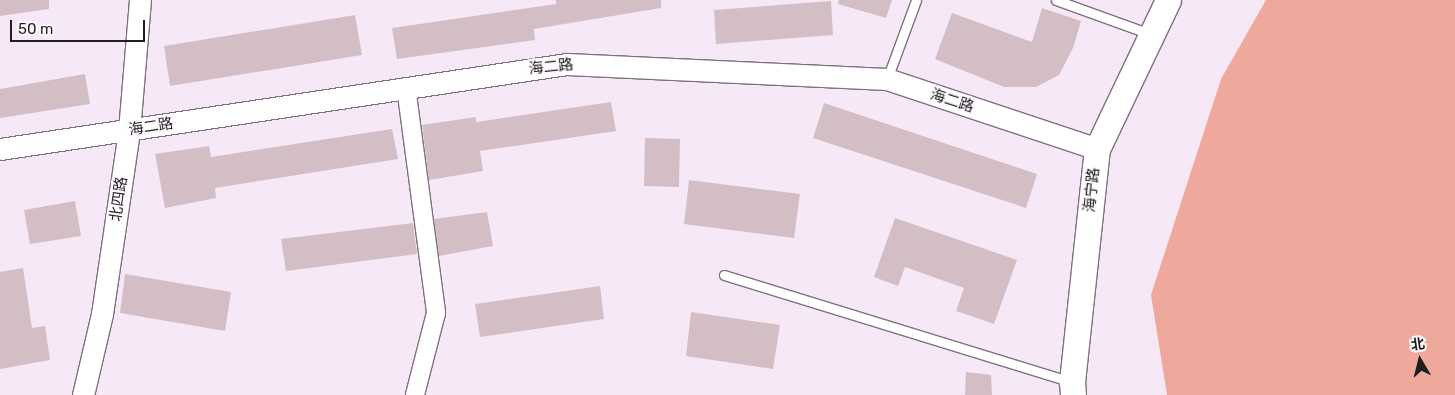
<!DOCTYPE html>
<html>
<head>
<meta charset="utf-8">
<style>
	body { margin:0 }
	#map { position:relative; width:1455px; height:395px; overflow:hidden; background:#f7e8f8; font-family:Rubik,"Noto Sans SC",sans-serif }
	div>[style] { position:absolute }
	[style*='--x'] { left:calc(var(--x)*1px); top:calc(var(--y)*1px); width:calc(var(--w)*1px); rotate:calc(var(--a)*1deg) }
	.forest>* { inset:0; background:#efa89c }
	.building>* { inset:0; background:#d4bec5 }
	.roads { filter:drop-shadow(1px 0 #7e717f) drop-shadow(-1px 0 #7e717f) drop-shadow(0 1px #7e717f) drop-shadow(0 -1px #7e717f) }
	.service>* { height:9px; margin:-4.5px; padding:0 4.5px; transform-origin:4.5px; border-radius:4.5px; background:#fff }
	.minor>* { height:18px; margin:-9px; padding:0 9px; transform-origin:9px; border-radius:9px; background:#fff }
	.tertiary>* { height:21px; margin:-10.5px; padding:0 10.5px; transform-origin:10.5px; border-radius:10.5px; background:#fff }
	.secondary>* { height:25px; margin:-12.5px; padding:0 12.5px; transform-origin:12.5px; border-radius:12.5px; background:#fff }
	span { translate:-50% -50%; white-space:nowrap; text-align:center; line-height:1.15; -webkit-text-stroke:4.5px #fdfafd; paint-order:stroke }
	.street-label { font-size:15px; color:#211c22 }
	.north { position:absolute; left:1395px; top:335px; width:50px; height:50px; -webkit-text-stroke:4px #fdfafd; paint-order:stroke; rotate:352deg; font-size:14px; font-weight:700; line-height:20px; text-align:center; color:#211c22 }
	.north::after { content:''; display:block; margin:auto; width:18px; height:22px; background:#211c22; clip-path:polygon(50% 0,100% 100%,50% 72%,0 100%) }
	.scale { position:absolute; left:10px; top:20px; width:135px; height:22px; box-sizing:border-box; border:2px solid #211c22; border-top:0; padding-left:6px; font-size:15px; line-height:18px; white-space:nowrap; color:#211c22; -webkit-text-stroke:4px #fdfafd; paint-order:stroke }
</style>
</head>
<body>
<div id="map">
	<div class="forest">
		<i style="clip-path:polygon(1266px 0,1455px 0,1455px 395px,1167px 395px,1151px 295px,1221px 79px)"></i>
	</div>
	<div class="building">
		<i style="clip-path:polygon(0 0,49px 0,49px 9px,0 16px)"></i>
		<i style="clip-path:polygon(556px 0,661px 0,661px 8px,534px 29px,535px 40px,397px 59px,392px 28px,556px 4px)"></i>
		<i style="clip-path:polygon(839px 0,892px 0,886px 18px,838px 4px)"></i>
		<i style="clip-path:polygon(831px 1px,833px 35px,716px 44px,714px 10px)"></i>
		<i style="clip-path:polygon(1042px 8px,1081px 21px,1073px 48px,1059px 75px,1036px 87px,1004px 87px,935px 59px,952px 13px,1032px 42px)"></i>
		<i style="clip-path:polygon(355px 15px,362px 55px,170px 86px,164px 46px)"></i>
		<i style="clip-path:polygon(85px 74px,90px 104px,0 118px,0 89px)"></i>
		<i style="clip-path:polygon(611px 102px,616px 131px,480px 151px,483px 171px,429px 180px,422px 125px,476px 117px,476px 122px)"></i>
		<i style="clip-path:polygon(824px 103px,1037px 174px,1026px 208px,813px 138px)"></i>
		<i style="clip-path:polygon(392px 129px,398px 159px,215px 188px,216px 198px,165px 208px,155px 154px,209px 146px,211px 157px)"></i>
		<i style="clip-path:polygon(645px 138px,680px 139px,679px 187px,644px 186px)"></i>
		<i style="clip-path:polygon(689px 180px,800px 194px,794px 238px,684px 224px)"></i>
		<i style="clip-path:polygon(75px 201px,81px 236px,30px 244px,24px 210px)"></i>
		<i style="clip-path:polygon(487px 212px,493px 246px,439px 256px,434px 219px)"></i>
		<i style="clip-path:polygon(895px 218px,1017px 260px,994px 324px,956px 311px,964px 288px,905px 267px,898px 286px,874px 277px)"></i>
		<i style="clip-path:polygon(413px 223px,417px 254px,286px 271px,281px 239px)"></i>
		<i style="clip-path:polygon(23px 268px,32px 328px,45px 326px,50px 360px,0 369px,0 272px)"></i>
		<i style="clip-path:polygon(125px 274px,231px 292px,225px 331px,120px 313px)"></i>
		<i style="clip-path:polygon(600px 286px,604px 319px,480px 337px,475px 304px)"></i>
		<i style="clip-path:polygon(691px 312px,780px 325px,773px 369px,686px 356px)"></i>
		<i style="clip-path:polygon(966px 372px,991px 375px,992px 395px,965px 395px)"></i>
	</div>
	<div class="roads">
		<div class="service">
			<i style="--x:1056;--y:0;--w:100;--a:19.9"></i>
			<i style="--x:887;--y:79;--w:84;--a:-69.8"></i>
			<i style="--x:724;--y:275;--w:363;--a:17.1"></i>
		</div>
		<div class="minor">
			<i style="--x:406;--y:87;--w:228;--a:82.4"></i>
			<i style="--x:436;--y:313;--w:85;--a:104.4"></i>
		</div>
		<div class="tertiary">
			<i style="--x:0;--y:149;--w:573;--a:-8.53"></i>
			<i style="--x:567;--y:64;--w:320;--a:2.7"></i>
			<i style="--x:887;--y:79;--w:221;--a:18.4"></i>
			<i style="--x:83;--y:395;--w:83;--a:-76.8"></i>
			<i style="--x:102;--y:314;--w:185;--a:-81.6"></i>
			<i style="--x:129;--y:131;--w:131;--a:-85.2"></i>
		</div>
		<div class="secondary">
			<i style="--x:1073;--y:395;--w:13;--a:-94"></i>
			<i style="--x:1072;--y:382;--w:234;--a:-83.9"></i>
			<i style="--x:1097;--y:149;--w:165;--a:-64.5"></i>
		</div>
	</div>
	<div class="street-label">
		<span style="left:551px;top:67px;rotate:-6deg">海二路</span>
		<span style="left:952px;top:101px;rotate:18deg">海二路</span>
		<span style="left:151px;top:127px;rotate:-9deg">海二路</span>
		<span style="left:1092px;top:190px;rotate:-84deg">海宁路</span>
		<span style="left:119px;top:199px;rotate:-82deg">北四路</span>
	</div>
	<div class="north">北</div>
	<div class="scale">50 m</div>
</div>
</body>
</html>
